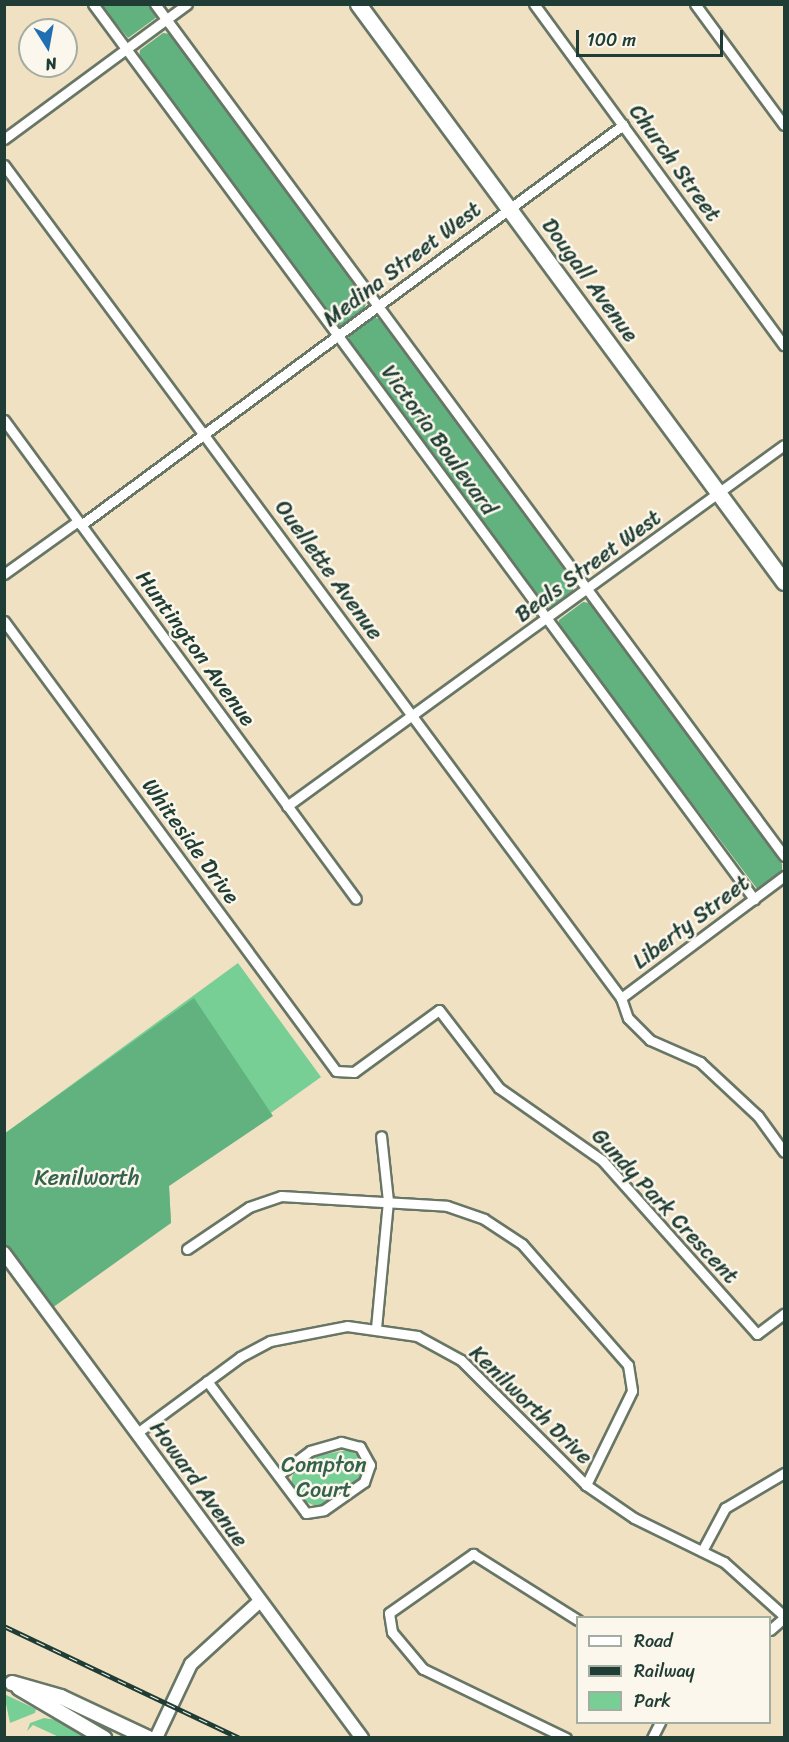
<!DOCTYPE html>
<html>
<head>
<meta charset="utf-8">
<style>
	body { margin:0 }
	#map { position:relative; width:789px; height:1742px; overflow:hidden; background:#f1e1c3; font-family:Sriracha,sans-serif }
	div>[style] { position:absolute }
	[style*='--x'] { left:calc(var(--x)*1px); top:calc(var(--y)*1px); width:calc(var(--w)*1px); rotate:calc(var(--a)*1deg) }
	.green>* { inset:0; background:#77cf96 }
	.forest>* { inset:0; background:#61b27f }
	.roads { filter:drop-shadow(2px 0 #687666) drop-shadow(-2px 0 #687666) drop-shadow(0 2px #687666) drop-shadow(0 -2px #687666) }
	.minor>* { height:9px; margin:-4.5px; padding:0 4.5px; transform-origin:4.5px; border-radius:4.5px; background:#fff }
	.tertiary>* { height:12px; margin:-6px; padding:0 6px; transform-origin:6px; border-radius:6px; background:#fff }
	.secondary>* { height:14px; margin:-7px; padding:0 7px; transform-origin:7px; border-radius:7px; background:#fff }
	.primary>* { height:15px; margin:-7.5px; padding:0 7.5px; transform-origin:7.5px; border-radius:7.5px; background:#fff }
	.rail>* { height:5px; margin-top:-2.5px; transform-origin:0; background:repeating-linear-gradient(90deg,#fbf7ec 0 9px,#1f3d34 0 18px); box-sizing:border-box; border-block:2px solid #1f3d34 }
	span { translate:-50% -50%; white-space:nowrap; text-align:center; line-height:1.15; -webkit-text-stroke:5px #fbf7ec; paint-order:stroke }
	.street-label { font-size:22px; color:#1f3d34 }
	.park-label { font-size:22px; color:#35624c }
	.frame { position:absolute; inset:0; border:6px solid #1f3d34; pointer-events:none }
	.legend { position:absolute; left:576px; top:1616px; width:195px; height:108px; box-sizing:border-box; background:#fbf7ec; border:2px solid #a3ada2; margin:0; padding:8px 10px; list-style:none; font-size:18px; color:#1f3d34 }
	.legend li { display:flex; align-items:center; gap:12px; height:30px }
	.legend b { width:30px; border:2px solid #a3ada2 }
	.north { position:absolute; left:18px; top:18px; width:60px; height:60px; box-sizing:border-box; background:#fbf7ec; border:2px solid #a3ada2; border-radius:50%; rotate:169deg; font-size:16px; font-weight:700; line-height:24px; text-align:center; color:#1f3d34 }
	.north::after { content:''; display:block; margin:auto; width:21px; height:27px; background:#1f6fb2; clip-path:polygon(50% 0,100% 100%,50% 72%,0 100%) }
	.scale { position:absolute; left:576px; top:30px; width:147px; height:27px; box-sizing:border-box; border:3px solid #1f3d34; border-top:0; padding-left:8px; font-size:18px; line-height:21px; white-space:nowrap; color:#1f3d34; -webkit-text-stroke:4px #fbf7ec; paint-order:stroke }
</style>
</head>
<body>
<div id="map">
	<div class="green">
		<i style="clip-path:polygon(238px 963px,321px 1077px,169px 1186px,171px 1223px,5px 1244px,4px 1134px)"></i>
		<i style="clip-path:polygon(347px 1450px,362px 1457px,360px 1478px,318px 1507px,304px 1501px,291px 1484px,293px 1473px,312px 1457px)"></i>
		<i style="clip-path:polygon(4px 1694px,36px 1709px,35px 1713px,10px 1723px)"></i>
		<i style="clip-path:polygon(44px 1718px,57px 1720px,94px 1737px,59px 1737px,33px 1725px,27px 1731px,30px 1723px)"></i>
	</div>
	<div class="forest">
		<i style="clip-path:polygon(101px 5px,149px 5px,157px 17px,128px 38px)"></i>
		<i style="clip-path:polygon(163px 33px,171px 34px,366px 301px,365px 309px,344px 326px,334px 325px,139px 58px,140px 50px)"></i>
		<i style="clip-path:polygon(373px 317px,380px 319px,574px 583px,573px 591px,551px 608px,543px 606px,349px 342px,349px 336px)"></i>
		<i style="clip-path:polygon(583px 602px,590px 603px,782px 864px,782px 872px,758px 890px,558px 626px,559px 620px)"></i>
		<i style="clip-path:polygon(194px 998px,273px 1116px,169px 1186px,171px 1223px,52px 1308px,5px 1244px,4px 1134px)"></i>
	</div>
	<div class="roads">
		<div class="minor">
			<i style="--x:93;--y:4;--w:1113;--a:53.55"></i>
			<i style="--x:155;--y:4;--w:1059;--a:53.56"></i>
			<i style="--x:534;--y:4;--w:423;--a:53.8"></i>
			<i style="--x:695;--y:4;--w:150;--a:53.7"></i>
			<i style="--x:4;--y:139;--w:227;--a:-36.4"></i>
			<i style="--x:4;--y:165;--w:1037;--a:53.47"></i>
			<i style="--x:621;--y:998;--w:21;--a:71"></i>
			<i style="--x:628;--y:1018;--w:31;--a:45"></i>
			<i style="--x:650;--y:1040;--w:55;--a:23.7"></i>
			<i style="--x:700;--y:1062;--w:79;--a:43"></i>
			<i style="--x:758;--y:1116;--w:44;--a:54.2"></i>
			<i style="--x:4;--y:420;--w:594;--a:53.69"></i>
			<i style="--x:81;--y:525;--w:674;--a:-36.43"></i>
			<i style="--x:4;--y:574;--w:91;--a:-35.6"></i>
			<i style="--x:4;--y:621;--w:559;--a:53.58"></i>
			<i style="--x:336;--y:1071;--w:18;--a:3"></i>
			<i style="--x:354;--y:1072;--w:105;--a:-36.1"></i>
			<i style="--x:439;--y:1010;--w:98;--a:52.4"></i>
			<i style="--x:499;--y:1088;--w:126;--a:35"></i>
			<i style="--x:602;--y:1160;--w:233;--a:48.3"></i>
			<i style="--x:757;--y:1334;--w:34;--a:-37"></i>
			<i style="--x:287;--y:806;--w:614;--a:-35.99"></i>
			<i style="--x:621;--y:998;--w:204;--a:-36.8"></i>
			<i style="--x:187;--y:1249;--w:75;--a:-34.1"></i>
			<i style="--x:249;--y:1207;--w:34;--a:-19"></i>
			<i style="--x:281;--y:1196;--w:166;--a:3.4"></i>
			<i style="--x:447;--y:1206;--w:39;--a:19"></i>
			<i style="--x:484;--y:1219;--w:45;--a:33.3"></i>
			<i style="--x:522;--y:1244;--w:161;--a:48.8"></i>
			<i style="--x:628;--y:1365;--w:26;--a:81"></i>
			<i style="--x:632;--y:1391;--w:105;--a:116.1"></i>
			<i style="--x:376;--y:1328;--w:128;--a:-84.6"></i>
			<i style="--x:388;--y:1201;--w:65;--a:-96.1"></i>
			<i style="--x:207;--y:1381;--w:165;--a:53.1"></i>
			<i style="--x:306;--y:1513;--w:18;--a:-9"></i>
			<i style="--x:324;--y:1510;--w:49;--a:-35"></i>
			<i style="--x:364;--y:1482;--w:18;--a:-71"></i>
			<i style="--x:370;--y:1465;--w:21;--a:-119"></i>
			<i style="--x:360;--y:1447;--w:20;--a:-165"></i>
			<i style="--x:341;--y:1442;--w:32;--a:164"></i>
			<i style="--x:310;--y:1451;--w:40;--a:143"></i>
			<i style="--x:137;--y:1433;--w:128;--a:-36.4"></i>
			<i style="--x:240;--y:1357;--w:34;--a:-28"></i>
			<i style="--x:270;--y:1341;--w:78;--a:-11"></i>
			<i style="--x:347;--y:1326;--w:71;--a:8.1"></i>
			<i style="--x:417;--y:1336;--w:50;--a:28.6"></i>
			<i style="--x:461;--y:1360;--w:177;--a:45"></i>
			<i style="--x:586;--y:1485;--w:58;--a:34.5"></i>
			<i style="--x:634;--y:1518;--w:100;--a:26.1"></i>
			<i style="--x:724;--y:1562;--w:81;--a:42"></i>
			<i style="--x:702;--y:1551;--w:49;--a:-61.9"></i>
			<i style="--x:725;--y:1508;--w:69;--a:-30.7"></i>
			<i style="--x:770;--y:1630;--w:18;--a:-41"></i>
			<i style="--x:566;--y:1738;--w:159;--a:-154.2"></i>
			<i style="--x:423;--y:1669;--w:48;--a:-130"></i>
			<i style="--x:392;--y:1632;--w:19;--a:-99"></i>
			<i style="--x:389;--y:1613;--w:103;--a:-35.1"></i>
			<i style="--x:473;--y:1554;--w:124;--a:32.2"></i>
			<i style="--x:652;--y:1738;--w:18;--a:-63"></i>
		</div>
		<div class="tertiary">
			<i style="--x:4;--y:1253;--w:603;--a:53.57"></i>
			<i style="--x:156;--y:1738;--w:82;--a:-64.7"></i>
			<i style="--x:191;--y:1664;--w:92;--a:-42.4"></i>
		</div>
		<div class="secondary">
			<i style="--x:12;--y:1683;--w:51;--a:15.9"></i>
			<i style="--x:61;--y:1697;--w:96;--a:25.2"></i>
			<i style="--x:19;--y:1688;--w:99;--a:30.5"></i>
		</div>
		<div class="primary">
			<i style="--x:358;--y:4;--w:718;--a:53.61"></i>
		</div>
	</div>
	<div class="rail">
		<i style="--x:4;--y:1626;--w:261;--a:25.4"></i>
	</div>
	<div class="street-label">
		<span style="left:675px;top:163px;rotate:54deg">Church Street</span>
		<span style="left:402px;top:264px;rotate:-37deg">Medina Street West</span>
		<span style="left:590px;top:280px;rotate:54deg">Dougall Avenue</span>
		<span style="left:439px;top:440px;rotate:54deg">Victoria Boulevard</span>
		<span style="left:588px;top:566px;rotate:-36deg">Beals Street West</span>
		<span style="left:329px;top:570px;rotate:54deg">Ouellette Avenue</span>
		<span style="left:196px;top:648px;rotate:54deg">Huntington Avenue</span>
		<span style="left:191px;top:841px;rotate:54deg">Whiteside Drive</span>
		<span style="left:691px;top:922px;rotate:-37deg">Liberty Street</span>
		<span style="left:665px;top:1206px;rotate:47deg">Gundy Park Crescent</span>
		<span style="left:531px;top:1405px;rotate:44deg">Kenilworth Drive</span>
		<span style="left:199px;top:1484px;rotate:54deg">Howard Avenue</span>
	</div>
	<div class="park-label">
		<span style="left:87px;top:1178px">Kenilworth</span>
		<span style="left:324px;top:1477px">Compton<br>Court</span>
	</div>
	<div class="frame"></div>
	<ul class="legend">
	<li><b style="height:8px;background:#fff"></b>Road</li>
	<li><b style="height:8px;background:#1f3d34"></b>Railway</li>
	<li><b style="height:16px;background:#77cf96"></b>Park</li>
	</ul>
	<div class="north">N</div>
	<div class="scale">100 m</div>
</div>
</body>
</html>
